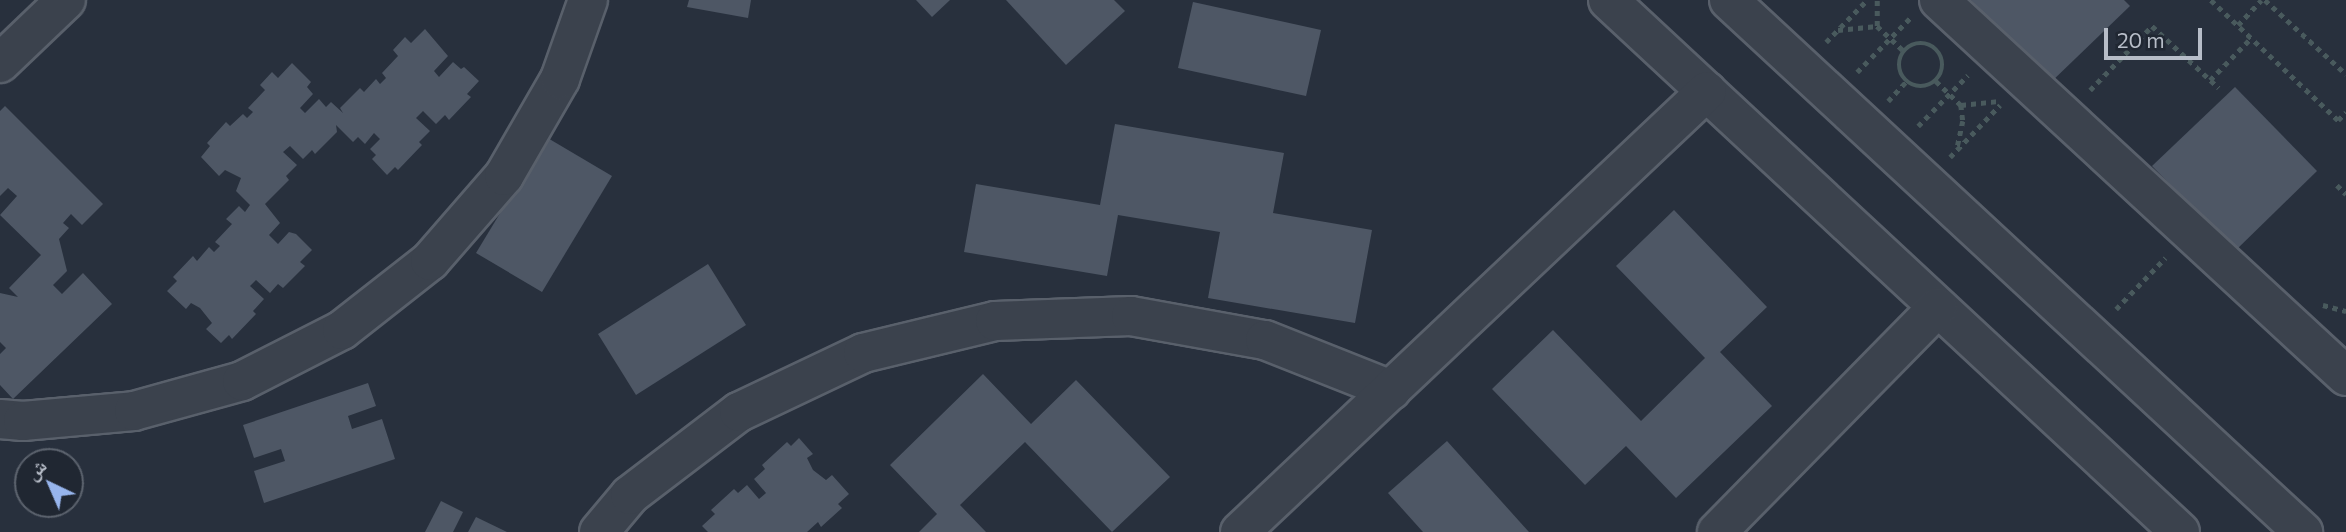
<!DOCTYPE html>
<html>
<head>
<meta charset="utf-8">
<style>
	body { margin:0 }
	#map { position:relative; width:2346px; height:532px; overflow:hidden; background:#28303d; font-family:Commissioner,"Noto Naskh Arabic",sans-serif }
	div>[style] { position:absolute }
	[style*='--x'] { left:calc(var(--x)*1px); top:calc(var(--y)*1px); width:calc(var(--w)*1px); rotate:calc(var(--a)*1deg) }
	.building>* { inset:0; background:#4e5765 }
	.path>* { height:4.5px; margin-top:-2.25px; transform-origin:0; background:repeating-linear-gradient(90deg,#495a5d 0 5px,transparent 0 10px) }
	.path>.ring { margin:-2.25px; padding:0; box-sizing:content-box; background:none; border:4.5px solid #495a5d; border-radius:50% }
	.roads { filter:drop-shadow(2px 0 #59606b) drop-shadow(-2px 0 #59606b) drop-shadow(0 2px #59606b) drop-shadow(0 -2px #59606b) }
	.minor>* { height:38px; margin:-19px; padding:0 19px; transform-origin:19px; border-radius:19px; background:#3b424d }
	span { translate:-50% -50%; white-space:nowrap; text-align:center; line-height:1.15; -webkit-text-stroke:5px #202732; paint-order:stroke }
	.north { position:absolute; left:14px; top:448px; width:70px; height:70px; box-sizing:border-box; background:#202732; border:2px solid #5c636e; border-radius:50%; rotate:316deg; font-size:19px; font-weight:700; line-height:28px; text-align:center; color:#b7bdc8 }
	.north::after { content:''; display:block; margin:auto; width:24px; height:32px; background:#97b5ed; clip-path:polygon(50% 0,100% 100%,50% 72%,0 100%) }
	.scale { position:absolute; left:2104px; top:28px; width:98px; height:32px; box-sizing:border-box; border:4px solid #b7bdc8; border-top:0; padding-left:9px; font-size:21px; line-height:24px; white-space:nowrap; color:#b7bdc8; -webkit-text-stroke:5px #202732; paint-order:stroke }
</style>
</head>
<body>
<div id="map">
	<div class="building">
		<i style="clip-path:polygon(689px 0,751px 0,748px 18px,687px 7px)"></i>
		<i style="clip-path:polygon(916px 0,950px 0,932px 17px)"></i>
		<i style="clip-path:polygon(1006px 0,1114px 0,1125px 11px,1066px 65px)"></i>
		<i style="clip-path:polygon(1971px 0,2124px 0,2130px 6px,2049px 84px)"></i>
		<i style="clip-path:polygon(1193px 2px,1321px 30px,1306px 96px,1178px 68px)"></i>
		<i style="clip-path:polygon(425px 29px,448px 56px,434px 71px,439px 77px,453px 62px,461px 69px,464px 67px,479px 81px,467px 94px,471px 97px,449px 120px,445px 115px,436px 124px,423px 111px,416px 118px,430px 131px,419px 142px,422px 145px,398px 170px,395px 167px,387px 175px,372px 159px,376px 155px,370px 149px,380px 139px,374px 133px,365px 144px,358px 137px,353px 142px,336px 125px,337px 132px,315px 154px,312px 150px,303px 159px,290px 146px,283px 152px,297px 165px,286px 176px,289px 180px,265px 204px,280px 223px,269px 235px,278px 244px,289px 232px,296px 234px,312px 250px,300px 262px,305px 266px,283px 288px,278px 284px,270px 293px,256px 280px,250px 286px,264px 299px,253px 311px,256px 314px,232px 339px,229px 335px,221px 343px,206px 329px,212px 323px,200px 308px,191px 303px,186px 309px,167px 291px,177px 281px,173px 277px,193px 256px,197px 261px,209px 247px,214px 252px,220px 246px,215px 242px,232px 224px,226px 219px,239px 206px,245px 212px,250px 205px,236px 191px,241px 178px,225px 170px,219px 176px,201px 157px,210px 146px,207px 143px,226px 122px,230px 126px,243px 114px,247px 118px,253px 112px,248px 108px,265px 90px,260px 85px,272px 72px,278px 78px,292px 63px,311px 82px,307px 87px,313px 94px,300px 108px,305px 113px,319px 99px,326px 107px,331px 102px,343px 113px,340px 108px,360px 88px,364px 92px,376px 79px,380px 84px,386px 78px,382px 73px,398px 56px,393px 50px,405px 37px,411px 43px)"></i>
		<i style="clip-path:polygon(2235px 87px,2317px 171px,2235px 251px,2152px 166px)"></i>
		<i style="clip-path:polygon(5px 106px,103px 204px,82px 225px,71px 214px,63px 223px,69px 228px,59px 239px,67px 271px,53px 285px,62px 294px,83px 273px,112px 304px,13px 399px,0 385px,0 354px,6px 348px,0 342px,0 293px,18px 297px,9px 288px,41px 255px,0 215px,17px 196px,8px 188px,0 196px,0 111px)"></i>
		<i style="clip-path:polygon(1115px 124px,1284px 153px,1273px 213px,1372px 230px,1355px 323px,1208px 298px,1220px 232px,1118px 215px,1107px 276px,964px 252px,976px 184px,1100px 205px)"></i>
		<i style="clip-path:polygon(546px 137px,612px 176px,542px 292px,476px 253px)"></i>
		<i style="clip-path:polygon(1674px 210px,1767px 307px,1720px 352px,1772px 406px,1676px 498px,1626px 446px,1585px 485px,1492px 389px,1553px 330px,1641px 421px,1705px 358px,1616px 266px)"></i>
		<i style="clip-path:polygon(708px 264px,746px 325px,636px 395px,598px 334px)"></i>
		<i style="clip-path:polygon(983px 374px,1031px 424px,1076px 380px,1170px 477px,1112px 532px,1025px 442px,960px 505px,986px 532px,919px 532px,937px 514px,890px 465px)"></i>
		<i style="clip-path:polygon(368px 383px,376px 406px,348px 416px,352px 429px,382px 419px,395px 459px,264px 503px,254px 471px,285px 461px,281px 449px,254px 458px,243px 425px)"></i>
		<i style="clip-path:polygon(799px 438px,813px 454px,807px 458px,813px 470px,826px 480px,832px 475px,849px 494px,838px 504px,842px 508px,821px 527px,818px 522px,807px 532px,708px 532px,702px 526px,715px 514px,711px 510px,734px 489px,738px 493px,747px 485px,759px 499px,766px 493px,754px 479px,765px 469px,762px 465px,787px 442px,791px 446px)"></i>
		<i style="clip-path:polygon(1447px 441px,1529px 532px,1423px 532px,1388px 493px)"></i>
		<i style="clip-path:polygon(441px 501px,463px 512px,453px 532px,425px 532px)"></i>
		<i style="clip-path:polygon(476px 517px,507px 532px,468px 532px)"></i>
	</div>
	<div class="path">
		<i style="--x:2211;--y:0;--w:175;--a:43.4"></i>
		<i style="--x:2338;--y:120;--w:11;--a:-45"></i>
		<i style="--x:2265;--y:0;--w:110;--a:42.4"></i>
		<i style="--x:2238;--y:25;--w:34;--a:-47"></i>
		<i style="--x:1877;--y:26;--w:26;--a:-90"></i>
		<i style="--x:1838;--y:30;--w:39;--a:-6"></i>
		<i style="--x:1877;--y:26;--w:37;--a:43"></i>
		<i style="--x:1826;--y:42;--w:59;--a:-45.7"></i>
		<i class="ring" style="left:1899px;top:43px;width:39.5px;height:39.5px"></i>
		<i style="--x:1857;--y:72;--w:76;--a:-45.5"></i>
		<i style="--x:2210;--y:80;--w:59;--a:-45.7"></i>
		<i style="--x:1936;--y:81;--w:35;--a:44"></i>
		<i style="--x:1961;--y:105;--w:16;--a:83"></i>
		<i style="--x:1963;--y:121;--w:29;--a:102"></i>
		<i style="--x:2090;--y:90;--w:89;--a:-45.9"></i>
		<i style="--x:2152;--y:26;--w:91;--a:42.8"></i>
		<i style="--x:1888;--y:101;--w:26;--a:-47"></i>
		<i style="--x:1961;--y:105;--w:37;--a:-6"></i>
		<i style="--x:1918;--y:126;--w:71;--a:-45.6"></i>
		<i style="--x:1950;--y:157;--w:72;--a:-46.1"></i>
		<i style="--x:2337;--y:185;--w:13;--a:45"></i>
		<i style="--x:2323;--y:305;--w:24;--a:15"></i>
		<i style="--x:2116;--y:309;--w:71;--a:-46.1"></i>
	</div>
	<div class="roads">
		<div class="minor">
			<i style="--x:1608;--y:0;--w:781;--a:42.92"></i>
			<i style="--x:1729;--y:0;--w:783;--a:42.83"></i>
			<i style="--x:1939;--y:0;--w:554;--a:42.73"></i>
			<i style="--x:0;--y:63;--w:91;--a:-43.7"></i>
			<i style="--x:0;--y:419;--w:23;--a:5"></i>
			<i style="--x:23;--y:421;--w:111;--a:-5.1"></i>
			<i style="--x:134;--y:411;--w:112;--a:-15.5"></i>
			<i style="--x:242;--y:381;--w:112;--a:-27"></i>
			<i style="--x:342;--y:330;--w:112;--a:-38.1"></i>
			<i style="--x:430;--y:261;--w:113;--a:-49"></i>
			<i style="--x:504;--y:176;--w:112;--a:-60"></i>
			<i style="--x:560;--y:79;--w:84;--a:-70.5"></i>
			<i style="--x:599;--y:532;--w:48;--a:-50"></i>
			<i style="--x:630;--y:495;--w:137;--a:-37.3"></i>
			<i style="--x:739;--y:412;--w:137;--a:-25.4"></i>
			<i style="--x:863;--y:353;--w:136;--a:-13.6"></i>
			<i style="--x:995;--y:321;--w:136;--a:-2.1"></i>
			<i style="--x:1131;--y:316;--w:136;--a:10.2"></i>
			<i style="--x:1265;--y:340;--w:136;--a:21.6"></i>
			<i style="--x:1240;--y:532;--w:642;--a:-43.36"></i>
			<i style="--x:1717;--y:532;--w:315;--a:-45.5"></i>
		</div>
	</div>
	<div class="north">ش</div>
	<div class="scale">20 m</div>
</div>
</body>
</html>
